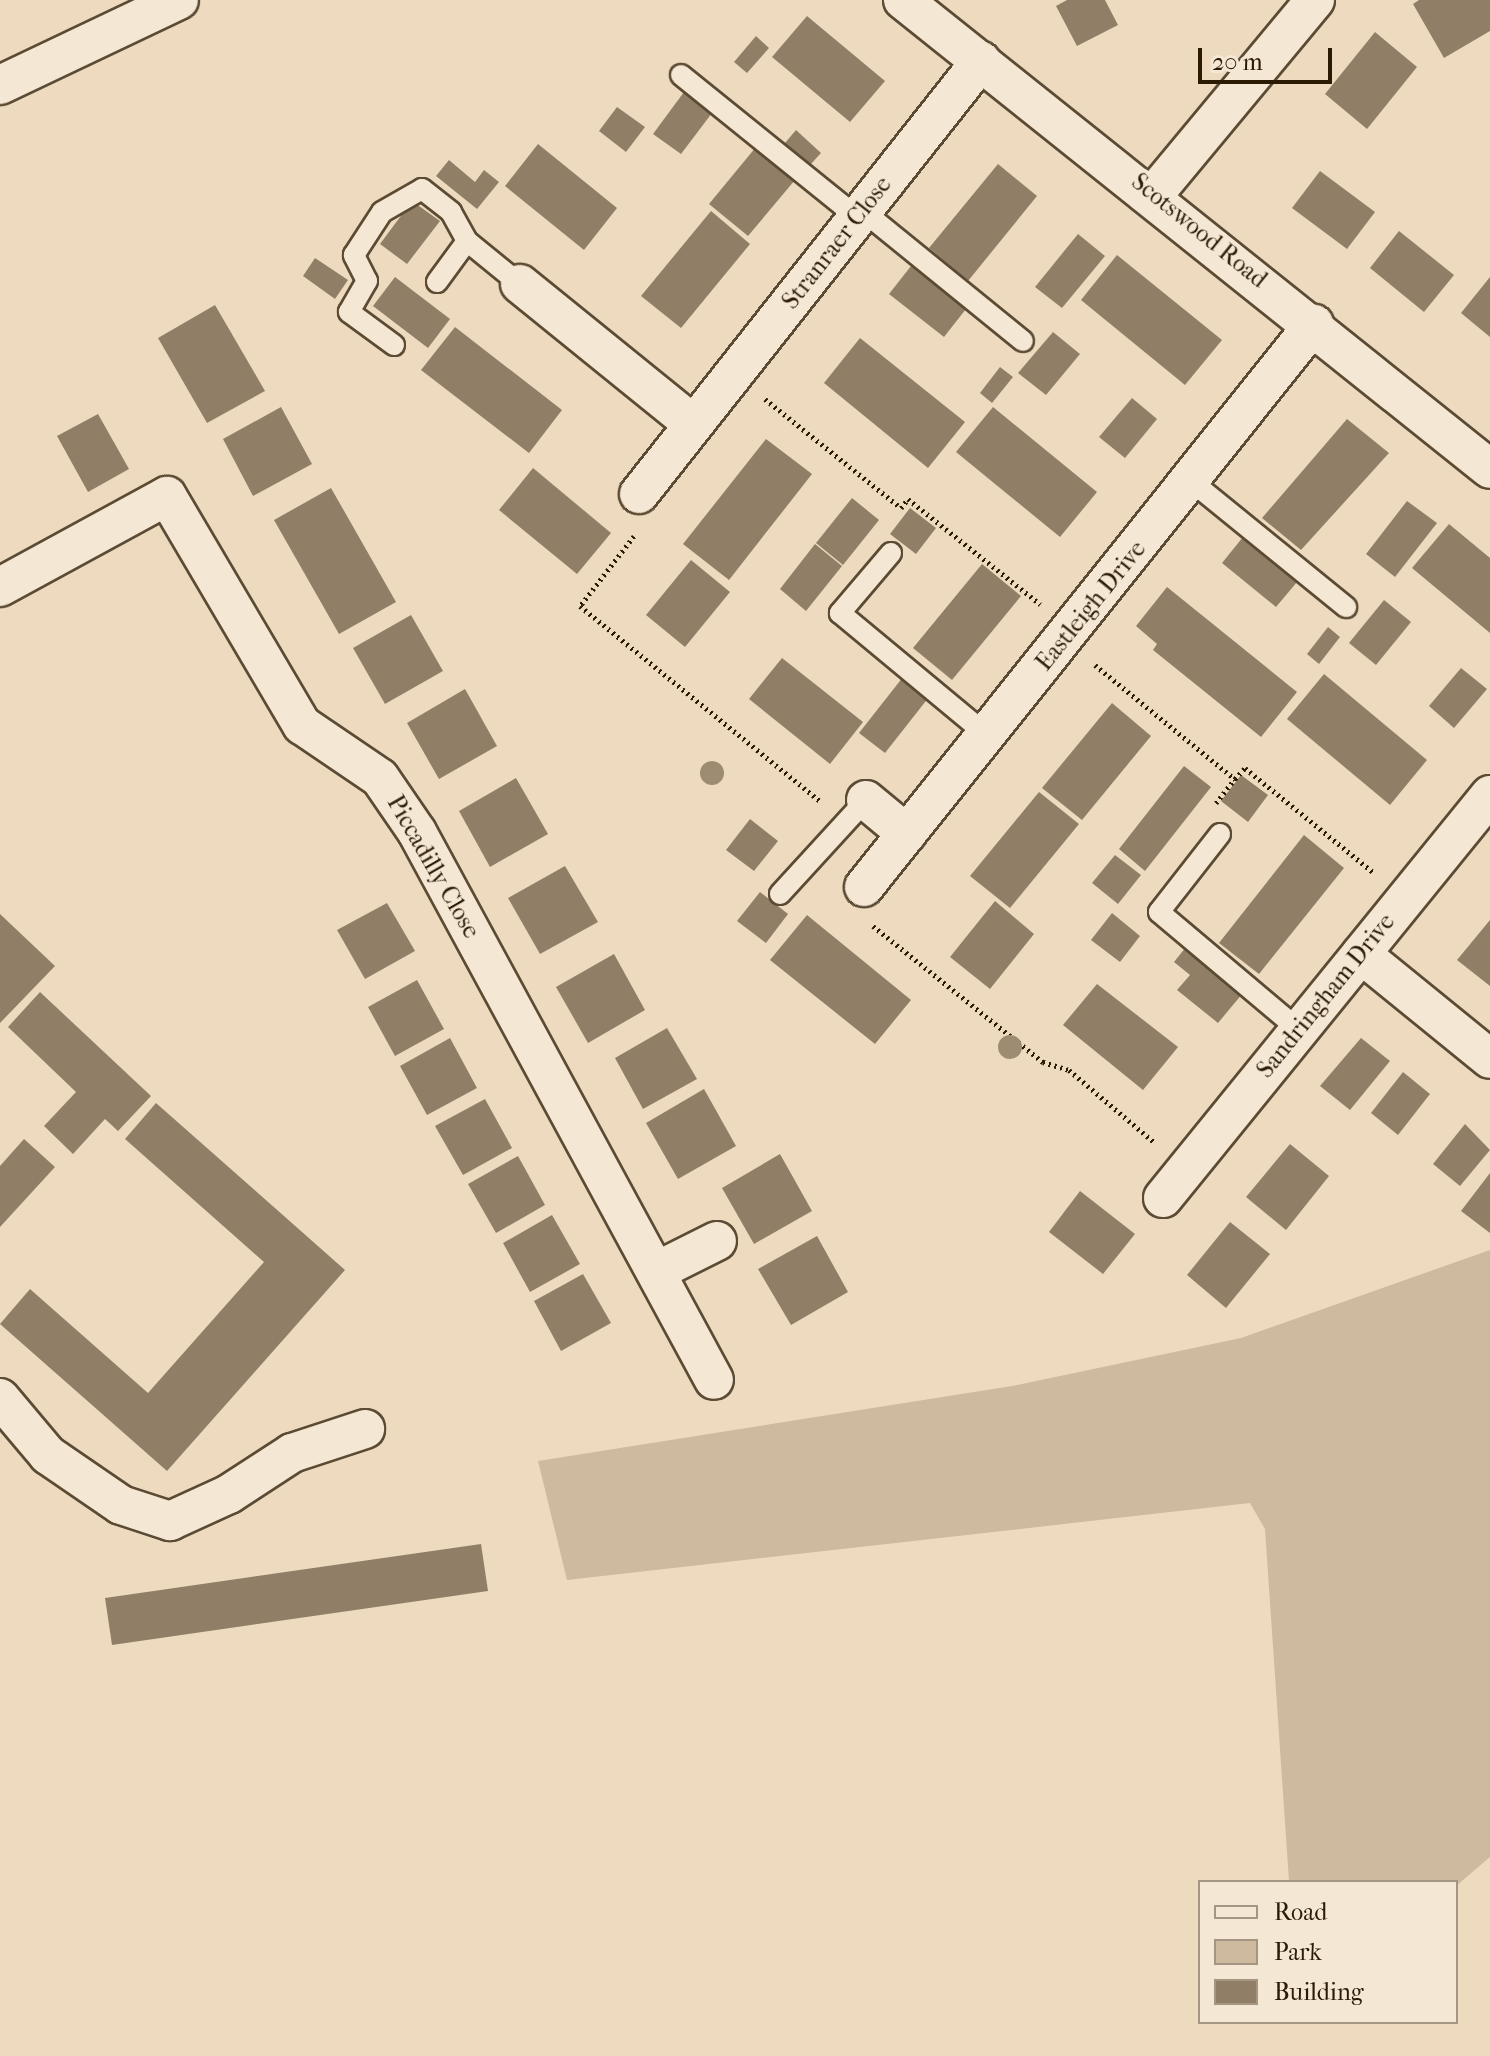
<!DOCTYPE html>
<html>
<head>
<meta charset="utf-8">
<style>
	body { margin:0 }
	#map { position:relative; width:1490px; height:2056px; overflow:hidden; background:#eedbbf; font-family:"IM FELL French Canon",serif }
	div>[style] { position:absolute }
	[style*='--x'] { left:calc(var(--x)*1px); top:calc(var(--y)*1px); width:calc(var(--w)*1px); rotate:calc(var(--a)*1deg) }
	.green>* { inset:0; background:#cdba9f }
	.building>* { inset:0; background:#907f66 }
	.path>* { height:5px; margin-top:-2.5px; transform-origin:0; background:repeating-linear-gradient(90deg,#2b1b05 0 2px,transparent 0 6px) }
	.roads { filter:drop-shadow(2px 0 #5c4b34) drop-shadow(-2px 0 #5c4b34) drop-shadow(0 2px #5c4b34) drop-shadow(0 -2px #5c4b34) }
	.service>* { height:20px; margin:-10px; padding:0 10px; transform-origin:10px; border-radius:10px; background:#f4e8d5 }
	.minor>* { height:38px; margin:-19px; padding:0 19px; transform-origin:19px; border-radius:19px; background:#f4e8d5 }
	.trees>* { width:24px; height:24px; margin:-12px; border-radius:50%; background:#9e8c72 }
	span { translate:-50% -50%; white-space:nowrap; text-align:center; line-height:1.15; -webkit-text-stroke:8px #f4e8d5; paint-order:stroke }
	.street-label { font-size:24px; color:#2b1b05 }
	.legend { position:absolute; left:1198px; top:1880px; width:260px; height:144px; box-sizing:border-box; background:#f4e8d5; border:2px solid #a49682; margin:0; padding:10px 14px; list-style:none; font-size:24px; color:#2b1b05 }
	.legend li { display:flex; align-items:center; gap:16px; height:40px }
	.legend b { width:40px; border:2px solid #a49682 }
	.scale { position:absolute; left:1198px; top:48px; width:134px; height:36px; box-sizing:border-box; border:4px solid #2b1b05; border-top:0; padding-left:10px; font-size:24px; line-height:28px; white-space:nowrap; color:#2b1b05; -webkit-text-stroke:6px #f4e8d5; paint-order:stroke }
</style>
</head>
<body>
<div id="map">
	<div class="green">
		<i style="clip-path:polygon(1490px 1250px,1490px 1857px,1456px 1886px,1289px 1881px,1265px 1529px,1250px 1503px,567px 1580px,538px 1461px,1012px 1386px,1241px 1338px)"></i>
	</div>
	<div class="building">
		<i style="clip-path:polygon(1067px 0,1105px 0,1118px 25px,1077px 46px,1056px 6px)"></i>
		<i style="clip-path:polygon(1419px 0,1490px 0,1490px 31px,1444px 58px,1413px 4px)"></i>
		<i style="clip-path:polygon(807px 16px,885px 81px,850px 122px,772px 57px)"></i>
		<i style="clip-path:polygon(1375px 32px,1417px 67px,1367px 129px,1325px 94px)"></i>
		<i style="clip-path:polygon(756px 36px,769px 48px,747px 73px,734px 62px)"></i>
		<i style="clip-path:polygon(684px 92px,712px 113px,681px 154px,653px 134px)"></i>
		<i style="clip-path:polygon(617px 107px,645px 127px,626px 152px,599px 131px)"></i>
		<i style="clip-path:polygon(796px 130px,821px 153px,810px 165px,785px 143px)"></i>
		<i style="clip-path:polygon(538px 144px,617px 208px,584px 250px,505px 186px)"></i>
		<i style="clip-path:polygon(756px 147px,795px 180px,748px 236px,709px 204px)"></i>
		<i style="clip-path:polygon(449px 160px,475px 182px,484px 170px,499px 182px,477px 209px,436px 176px)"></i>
		<i style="clip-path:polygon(998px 164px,1037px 196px,968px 281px,929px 248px)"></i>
		<i style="clip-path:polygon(1320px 171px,1375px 212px,1347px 249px,1292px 208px)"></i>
		<i style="clip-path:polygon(412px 201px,440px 221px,407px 264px,380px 244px)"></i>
		<i style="clip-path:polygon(711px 211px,750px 244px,681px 328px,641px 296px)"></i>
		<i style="clip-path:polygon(1399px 231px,1454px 275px,1424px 312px,1370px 268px)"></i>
		<i style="clip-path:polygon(1078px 234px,1105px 256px,1062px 308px,1035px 287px)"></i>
		<i style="clip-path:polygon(1117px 255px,1222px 340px,1185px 385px,1081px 300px)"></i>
		<i style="clip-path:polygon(315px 258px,348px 280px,335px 299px,303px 276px)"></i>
		<i style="clip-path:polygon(911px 266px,966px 309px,944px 337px,889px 294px)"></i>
		<i style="clip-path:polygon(395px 277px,450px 319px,428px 348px,373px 306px)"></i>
		<i style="clip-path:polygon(1490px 277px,1490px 337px,1461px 313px)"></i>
		<i style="clip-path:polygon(215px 305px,265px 391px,207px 423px,158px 338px)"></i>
		<i style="clip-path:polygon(455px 327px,562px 410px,529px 453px,421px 370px)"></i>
		<i style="clip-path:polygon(1053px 332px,1080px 354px,1046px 395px,1018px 373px)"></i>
		<i style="clip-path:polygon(860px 338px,965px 422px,928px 468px,824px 383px)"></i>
		<i style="clip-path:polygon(1000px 367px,1013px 377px,992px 403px,980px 393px)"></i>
		<i style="clip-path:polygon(1132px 398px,1157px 419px,1125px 458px,1099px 437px)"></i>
		<i style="clip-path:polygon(281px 407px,312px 464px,253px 496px,223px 439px)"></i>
		<i style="clip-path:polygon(993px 407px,1097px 492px,1060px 537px,956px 452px)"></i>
		<i style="clip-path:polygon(98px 414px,129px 469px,88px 492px,57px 436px)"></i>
		<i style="clip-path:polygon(1347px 419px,1389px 453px,1301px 550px,1262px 518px)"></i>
		<i style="clip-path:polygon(766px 439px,812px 474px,729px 580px,683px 544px)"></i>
		<i style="clip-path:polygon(533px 468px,611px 533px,577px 574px,499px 510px)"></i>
		<i style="clip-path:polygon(331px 488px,396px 602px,339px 634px,274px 520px)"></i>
		<i style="clip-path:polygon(852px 498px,879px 520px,843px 565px,816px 543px)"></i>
		<i style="clip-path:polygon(1407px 501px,1437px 523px,1395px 577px,1366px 554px)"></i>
		<i style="clip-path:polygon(910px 508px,936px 528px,916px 554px,890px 534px)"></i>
		<i style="clip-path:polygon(1449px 524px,1490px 558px,1490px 633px,1412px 568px)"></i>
		<i style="clip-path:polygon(1243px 537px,1297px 582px,1276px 607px,1222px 563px)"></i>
		<i style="clip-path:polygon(815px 544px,842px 566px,806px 611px,780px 589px)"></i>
		<i style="clip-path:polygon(691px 560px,730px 592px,685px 647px,646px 615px)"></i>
		<i style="clip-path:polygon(982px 564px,1021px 596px,952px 680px,913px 648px)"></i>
		<i style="clip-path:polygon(1167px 587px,1297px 692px,1261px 737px,1153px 650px,1157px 644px,1136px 626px)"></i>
		<i style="clip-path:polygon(1384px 600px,1411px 622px,1376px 665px,1349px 643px)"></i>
		<i style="clip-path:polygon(411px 615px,443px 671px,385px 704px,353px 648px)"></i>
		<i style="clip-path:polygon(1328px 627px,1340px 637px,1319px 664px,1307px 654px)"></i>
		<i style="clip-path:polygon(782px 658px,863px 722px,830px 764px,749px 699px)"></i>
		<i style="clip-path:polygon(1461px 668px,1487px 689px,1454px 728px,1429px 706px)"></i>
		<i style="clip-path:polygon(1324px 674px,1427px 760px,1390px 805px,1287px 719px)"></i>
		<i style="clip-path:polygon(903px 677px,929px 697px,885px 753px,859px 733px)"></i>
		<i style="clip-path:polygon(465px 689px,497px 746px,439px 779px,407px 723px)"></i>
		<i style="clip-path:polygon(1112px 703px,1151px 736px,1082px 820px,1042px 788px)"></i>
		<i style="clip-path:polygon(1184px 766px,1211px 787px,1145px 871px,1119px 849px)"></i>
		<i style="clip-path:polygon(1241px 775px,1268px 795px,1248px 822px,1221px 801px)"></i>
		<i style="clip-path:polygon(516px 778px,548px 834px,490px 867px,459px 811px)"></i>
		<i style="clip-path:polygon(1039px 792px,1079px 824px,1010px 908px,970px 876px)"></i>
		<i style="clip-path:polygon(750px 819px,778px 841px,754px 871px,726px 850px)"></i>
		<i style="clip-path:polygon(1304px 835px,1344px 868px,1259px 974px,1219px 943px)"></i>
		<i style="clip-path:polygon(1115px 855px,1141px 875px,1118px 904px,1092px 883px)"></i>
		<i style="clip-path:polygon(565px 866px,598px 922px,540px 954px,508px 898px)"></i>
		<i style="clip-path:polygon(760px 892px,788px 914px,766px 943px,737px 921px)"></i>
		<i style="clip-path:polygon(995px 901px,1034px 934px,990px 989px,950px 957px)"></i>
		<i style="clip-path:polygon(387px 903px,415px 951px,365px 979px,337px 930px)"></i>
		<i style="clip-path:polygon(1112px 913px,1140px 936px,1120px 962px,1091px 940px)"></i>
		<i style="clip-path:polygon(0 914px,55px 966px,0 1023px)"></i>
		<i style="clip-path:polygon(807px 915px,911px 1000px,875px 1044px,770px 960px)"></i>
		<i style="clip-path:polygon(1490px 920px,1490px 986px,1457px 960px)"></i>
		<i style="clip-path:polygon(1186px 947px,1243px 993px,1218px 1023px,1177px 990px,1190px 975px,1174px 962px)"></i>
		<i style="clip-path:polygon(614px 954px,645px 1010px,588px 1043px,556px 987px)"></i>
		<i style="clip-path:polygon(417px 980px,444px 1029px,395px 1056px,368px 1007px)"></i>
		<i style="clip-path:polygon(1097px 984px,1178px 1047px,1143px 1090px,1063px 1025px)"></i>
		<i style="clip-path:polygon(40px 992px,151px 1096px,118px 1131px,105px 1119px,73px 1154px,44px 1126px,76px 1092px,8px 1027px)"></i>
		<i style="clip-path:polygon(667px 1028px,697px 1079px,643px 1109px,615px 1058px)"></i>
		<i style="clip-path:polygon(450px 1038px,477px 1088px,427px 1115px,400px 1066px)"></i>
		<i style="clip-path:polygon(1361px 1038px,1390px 1061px,1350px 1110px,1320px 1086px)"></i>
		<i style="clip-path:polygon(1403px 1072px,1430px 1094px,1398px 1135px,1371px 1113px)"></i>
		<i style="clip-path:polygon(704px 1089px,736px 1146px,678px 1179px,646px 1123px)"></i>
		<i style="clip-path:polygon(485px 1099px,512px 1148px,463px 1175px,435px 1126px)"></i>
		<i style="clip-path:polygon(156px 1103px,345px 1270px,167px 1471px,0 1324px,30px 1289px,148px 1393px,264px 1262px,125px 1139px)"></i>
		<i style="clip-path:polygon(1465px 1124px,1490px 1150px,1460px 1186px,1433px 1164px)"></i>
		<i style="clip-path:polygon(24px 1139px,55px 1167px,0 1227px,0 1166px)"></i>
		<i style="clip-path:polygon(1290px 1144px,1329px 1176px,1286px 1230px,1246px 1197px)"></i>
		<i style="clip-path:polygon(780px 1154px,812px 1211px,754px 1244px,722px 1188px)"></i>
		<i style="clip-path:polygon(518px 1156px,545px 1205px,496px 1233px,468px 1184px)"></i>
		<i style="clip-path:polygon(1490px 1173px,1490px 1233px,1461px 1211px)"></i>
		<i style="clip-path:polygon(1080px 1191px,1135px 1234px,1103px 1274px,1049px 1232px)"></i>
		<i style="clip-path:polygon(552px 1215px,580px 1264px,530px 1292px,503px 1243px)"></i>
		<i style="clip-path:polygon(1230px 1222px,1270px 1254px,1226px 1308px,1187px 1275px)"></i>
		<i style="clip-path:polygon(817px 1236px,848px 1292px,791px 1325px,758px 1269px)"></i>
		<i style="clip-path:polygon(583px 1274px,611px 1323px,561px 1351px,534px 1301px)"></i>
		<i style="clip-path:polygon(481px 1544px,488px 1591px,112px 1645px,105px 1598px)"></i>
	</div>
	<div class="path">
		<i style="--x:765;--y:399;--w:174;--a:38.7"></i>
		<i style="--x:901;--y:508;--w:11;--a:-52"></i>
		<i style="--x:908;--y:499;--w:169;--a:38.5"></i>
		<i style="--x:634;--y:536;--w:88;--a:127.6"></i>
		<i style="--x:580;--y:606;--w:311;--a:39.1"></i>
		<i style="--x:1095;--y:665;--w:181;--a:39.2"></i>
		<i style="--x:1235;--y:779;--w:15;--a:-48"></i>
		<i style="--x:1245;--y:768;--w:166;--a:39.1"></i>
		<i style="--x:1216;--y:803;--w:31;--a:-52"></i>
		<i style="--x:873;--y:926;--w:218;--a:38.7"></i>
		<i style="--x:1043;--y:1062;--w:27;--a:17"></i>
		<i style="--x:1069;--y:1070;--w:113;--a:40.3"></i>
	</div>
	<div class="roads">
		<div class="service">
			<i style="--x:681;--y:75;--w:228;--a:38.9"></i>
			<i style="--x:863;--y:211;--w:206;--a:39.1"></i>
			<i style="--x:437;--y:282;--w:51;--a:-53.8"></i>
			<i style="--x:467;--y:241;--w:68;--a:39.1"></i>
			<i style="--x:394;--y:345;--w:56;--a:-143.7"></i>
			<i style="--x:349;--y:312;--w:36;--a:-60"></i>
			<i style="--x:367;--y:281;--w:29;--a:-117"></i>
			<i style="--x:354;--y:255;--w:51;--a:-56.9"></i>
			<i style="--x:382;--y:212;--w:46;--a:-29.9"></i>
			<i style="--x:422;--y:189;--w:37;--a:38"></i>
			<i style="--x:451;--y:212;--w:33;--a:61"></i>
			<i style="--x:1191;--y:481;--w:200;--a:39.1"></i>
			<i style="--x:891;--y:553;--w:79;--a:130.4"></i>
			<i style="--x:840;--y:613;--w:191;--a:39.7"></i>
			<i style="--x:1220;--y:834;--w:99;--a:128"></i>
			<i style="--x:1159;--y:912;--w:183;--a:40.1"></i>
			<i style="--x:780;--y:894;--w:127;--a:-47.5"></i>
		</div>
		<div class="minor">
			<i style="--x:903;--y:0;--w:751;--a:38.62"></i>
			<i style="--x:0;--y:85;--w:198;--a:-25.4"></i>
			<i style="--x:1154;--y:194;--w:252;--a:-50.3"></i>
			<i style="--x:520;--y:284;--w:223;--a:39"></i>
			<i style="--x:639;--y:494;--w:552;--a:-51.7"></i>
			<i style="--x:0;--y:587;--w:190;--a:-28.6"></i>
			<i style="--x:167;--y:496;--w:266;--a:59.5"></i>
			<i style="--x:302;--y:725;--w:94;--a:34.2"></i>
			<i style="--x:380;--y:778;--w:65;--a:55.6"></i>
			<i style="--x:417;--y:832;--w:623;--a:61.54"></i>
			<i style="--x:866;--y:800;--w:53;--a:39.7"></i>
			<i style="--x:864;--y:887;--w:721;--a:-51.37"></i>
			<i style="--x:1361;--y:954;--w:166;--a:39.1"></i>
			<i style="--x:1163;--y:1198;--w:519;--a:-50.94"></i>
			<i style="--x:657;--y:1271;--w:67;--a:-26.6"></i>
			<i style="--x:0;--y:1398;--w:75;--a:49.9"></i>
			<i style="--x:48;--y:1455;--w:88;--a:34.4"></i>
			<i style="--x:121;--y:1505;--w:52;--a:18.1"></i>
			<i style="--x:170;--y:1521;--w:65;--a:-24.6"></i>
			<i style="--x:229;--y:1494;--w:75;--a:-33.1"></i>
			<i style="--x:292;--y:1453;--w:77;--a:-18.2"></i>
		</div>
	</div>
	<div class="trees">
		<i style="left:712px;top:773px"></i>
		<i style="left:1010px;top:1047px"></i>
	</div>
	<div class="street-label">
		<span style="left:1199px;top:231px;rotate:39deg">Scotswood Road</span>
		<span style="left:837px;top:243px;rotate:-52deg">Stranraer Close</span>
		<span style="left:1091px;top:606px;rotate:-51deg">Eastleigh Drive</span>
		<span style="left:433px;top:867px;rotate:60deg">Piccadilly Close</span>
		<span style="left:1326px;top:996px;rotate:-51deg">Sandringham Drive</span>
	</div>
	<ul class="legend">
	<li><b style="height:10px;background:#f4e8d5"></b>Road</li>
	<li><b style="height:22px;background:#cdba9f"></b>Park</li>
	<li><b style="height:22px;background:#907f66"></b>Building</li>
	</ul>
	<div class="scale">20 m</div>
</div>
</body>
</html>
